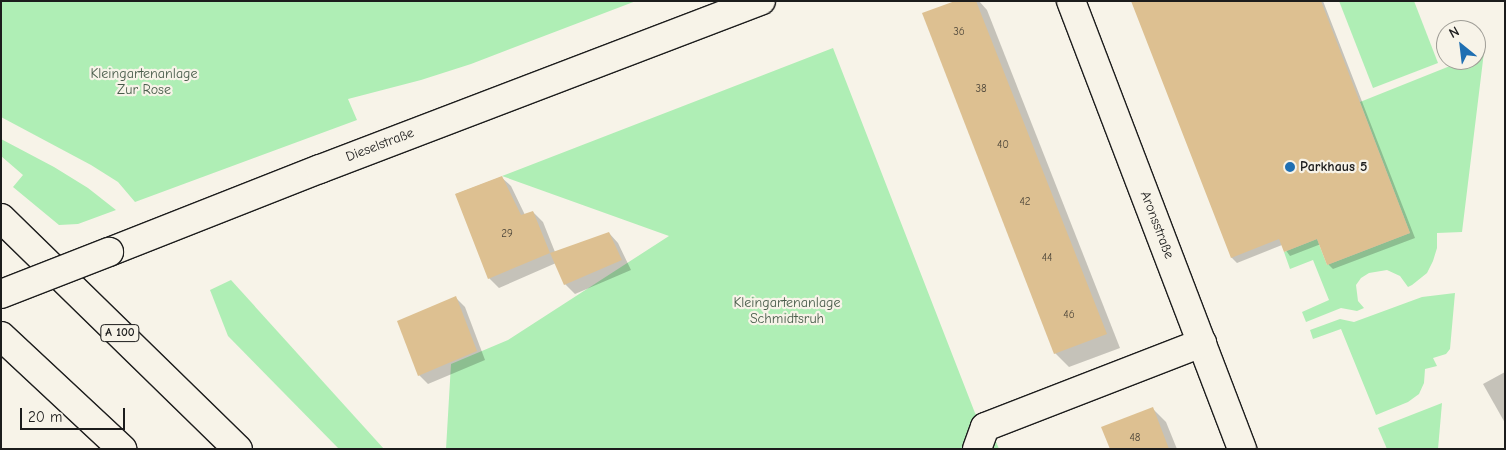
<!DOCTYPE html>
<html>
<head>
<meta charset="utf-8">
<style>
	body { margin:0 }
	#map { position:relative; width:1506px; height:450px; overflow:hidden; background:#f7f3e8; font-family:"Comic Neue",sans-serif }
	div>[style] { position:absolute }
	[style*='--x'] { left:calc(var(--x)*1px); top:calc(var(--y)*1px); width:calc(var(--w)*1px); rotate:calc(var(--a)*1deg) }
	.green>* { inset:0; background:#afeeb5 }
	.shadow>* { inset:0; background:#0003 }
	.building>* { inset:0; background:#ddc091 }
	.roads { filter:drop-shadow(1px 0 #1c1c1c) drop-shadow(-1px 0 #1c1c1c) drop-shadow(0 1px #1c1c1c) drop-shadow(0 -1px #1c1c1c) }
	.minor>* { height:28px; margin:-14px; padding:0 14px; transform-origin:14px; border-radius:14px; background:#f7f3e8 }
	.highway>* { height:28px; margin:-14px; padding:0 14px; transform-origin:14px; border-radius:14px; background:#f7f3e8 }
	.bridges { filter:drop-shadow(1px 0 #1c1c1c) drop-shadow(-1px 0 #1c1c1c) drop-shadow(0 1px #1c1c1c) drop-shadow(0 -1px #1c1c1c) }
	.minor-bridge>* { height:28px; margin:-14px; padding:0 14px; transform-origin:14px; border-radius:14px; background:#f7f3e8 }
	.dots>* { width:14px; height:14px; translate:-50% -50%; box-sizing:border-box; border:2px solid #f7f3e8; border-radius:50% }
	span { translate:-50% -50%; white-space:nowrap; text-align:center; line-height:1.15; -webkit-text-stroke:4.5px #f7f3e8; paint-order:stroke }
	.number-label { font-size:11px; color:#4c4539 }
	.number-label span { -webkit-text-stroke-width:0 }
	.shield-label span { padding:1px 4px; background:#f7f3e8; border:1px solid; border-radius:4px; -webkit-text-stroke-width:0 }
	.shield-label { font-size:12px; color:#1c1c1c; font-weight:700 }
	.park-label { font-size:14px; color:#485b4a }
	.street-label { font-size:14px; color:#1c1c1c }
	.poi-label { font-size:14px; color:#1c1c1c; font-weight:700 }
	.left { translate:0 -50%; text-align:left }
	.frame { position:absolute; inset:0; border:2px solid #1c1c1c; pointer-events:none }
	.north { position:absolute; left:1436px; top:20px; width:50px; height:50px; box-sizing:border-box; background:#f7f3e8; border:1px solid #9f9d96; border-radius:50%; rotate:331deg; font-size:14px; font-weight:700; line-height:20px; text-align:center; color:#1c1c1c }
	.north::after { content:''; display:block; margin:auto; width:18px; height:22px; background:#1f6fb2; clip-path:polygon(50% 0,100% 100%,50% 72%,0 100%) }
	.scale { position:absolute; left:20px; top:408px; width:105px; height:22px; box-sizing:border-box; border:2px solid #1c1c1c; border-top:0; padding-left:6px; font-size:15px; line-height:18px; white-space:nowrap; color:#1c1c1c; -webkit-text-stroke:4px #f7f3e8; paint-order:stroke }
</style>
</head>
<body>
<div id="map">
	<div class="green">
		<i style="clip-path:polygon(1px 1px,636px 1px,471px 64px,421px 80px,348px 99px,357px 120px,135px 202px,118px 182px,91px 165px,1px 117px)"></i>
		<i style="clip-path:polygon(1339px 1px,1414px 1px,1438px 63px,1373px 88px)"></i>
		<i style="clip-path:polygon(833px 48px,975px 413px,995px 439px,999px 449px,446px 449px,451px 364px,508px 340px,669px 236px,502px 176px)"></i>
		<i style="clip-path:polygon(1484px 52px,1462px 232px,1437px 233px,1437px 248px,1433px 261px,1427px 273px,1412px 285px,1408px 287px,1400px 276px,1387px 270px,1369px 273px,1361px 278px,1356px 285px,1358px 301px,1364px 308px,1357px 311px,1341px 308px,1306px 322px,1302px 312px,1329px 300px,1313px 260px,1290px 269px,1284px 252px,1317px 239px,1327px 265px,1410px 233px,1360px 102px,1465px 60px,1476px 60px,1476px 55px)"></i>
		<i style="clip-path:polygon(1px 139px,54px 167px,88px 188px,116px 210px,78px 224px,59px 225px,13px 187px,23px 175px,1px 156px)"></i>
		<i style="clip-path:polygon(231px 280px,384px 449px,339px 449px,228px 336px,210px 290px)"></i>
		<i style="clip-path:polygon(1455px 293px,1450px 349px,1446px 354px,1433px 358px,1437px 366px,1425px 369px,1424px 383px,1419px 394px,1408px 402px,1376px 415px,1341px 329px,1313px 339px,1310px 330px,1340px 319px,1354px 322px,1422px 297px)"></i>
		<i style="clip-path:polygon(1442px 403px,1438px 449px,1387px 449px,1378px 428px)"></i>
	</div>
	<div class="shadow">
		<i style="clip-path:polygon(958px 1px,979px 1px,987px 10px,1120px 348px,1069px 367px,1055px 353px)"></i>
		<i style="clip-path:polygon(1133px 1px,1323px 1px,1415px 238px,1333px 269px,1328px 264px,1321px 244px,1290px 256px,1282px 245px,1237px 263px,1232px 258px)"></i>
		<i style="clip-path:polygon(501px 177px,511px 186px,525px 215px,533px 212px,543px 222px,555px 252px,609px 233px,618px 243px,631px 270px,575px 294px,565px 284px,556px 263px,499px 288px,489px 278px,456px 194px)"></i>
		<i style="clip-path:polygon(456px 298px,465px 307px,485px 360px,428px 384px,419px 375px)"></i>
		<i style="clip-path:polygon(1505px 372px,1505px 423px,1483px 384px)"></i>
		<i style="clip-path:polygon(1152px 408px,1166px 422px,1177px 449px,1111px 449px)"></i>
	</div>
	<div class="building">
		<i style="clip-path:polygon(955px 1px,976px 1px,1107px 334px,1054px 354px,922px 13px)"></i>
		<i style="clip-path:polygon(1131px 1px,1321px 1px,1410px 233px,1327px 265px,1317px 239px,1284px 252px,1279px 239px,1231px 258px)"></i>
		<i style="clip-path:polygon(502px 176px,521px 215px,533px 211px,550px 253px,488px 279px,455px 194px)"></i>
		<i style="clip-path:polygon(609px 232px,622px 260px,564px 285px,550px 253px)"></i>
		<i style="clip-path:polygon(456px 296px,477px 351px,418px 376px,397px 321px)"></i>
		<i style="clip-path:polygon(1153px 407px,1169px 449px,1110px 449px,1101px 427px)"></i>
	</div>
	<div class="roads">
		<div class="minor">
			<i style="--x:1071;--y:1;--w:480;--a:69.1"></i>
			<i style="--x:109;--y:252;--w:227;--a:-21.5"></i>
			<i style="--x:320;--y:169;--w:472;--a:-20.9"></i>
			<i style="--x:977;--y:449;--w:23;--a:-70"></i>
			<i style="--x:985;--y:427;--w:233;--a:-21.2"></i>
		</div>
		<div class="highway">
			<i style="--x:1;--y:218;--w:331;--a:44.3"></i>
			<i style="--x:1;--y:336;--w:166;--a:43"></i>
		</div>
	</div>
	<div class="bridges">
		<div class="minor-bridge">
			<i style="--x:1;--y:294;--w:116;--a:-21.3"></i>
		</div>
	</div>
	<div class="dots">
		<i style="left:1290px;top:167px;background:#1f6fb2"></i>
	</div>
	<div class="number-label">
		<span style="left:959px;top:32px">36</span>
		<span style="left:981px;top:89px">38</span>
		<span style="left:1003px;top:145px">40</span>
		<span style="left:1025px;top:202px">42</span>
		<span style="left:507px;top:234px">29</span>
		<span style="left:1047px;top:258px">44</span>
		<span style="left:1069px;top:315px">46</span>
		<span style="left:1135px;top:438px">48</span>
	</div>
	<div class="shield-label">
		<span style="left:120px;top:333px">A 100</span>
	</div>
	<div class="park-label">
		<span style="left:144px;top:82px">Kleingartenanlage<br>Zur Rose</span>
		<span style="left:787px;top:311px">Kleingartenanlage<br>Schmidtsruh</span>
	</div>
	<div class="street-label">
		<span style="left:380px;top:145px;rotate:-21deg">Dieselstraße</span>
		<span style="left:1157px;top:225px;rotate:69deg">Aronsstraße</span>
	</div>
	<div class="poi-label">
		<span class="left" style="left:1300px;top:167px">Parkhaus 5</span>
	</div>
	<div class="frame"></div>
	<div class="north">N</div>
	<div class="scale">20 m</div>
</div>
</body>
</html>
